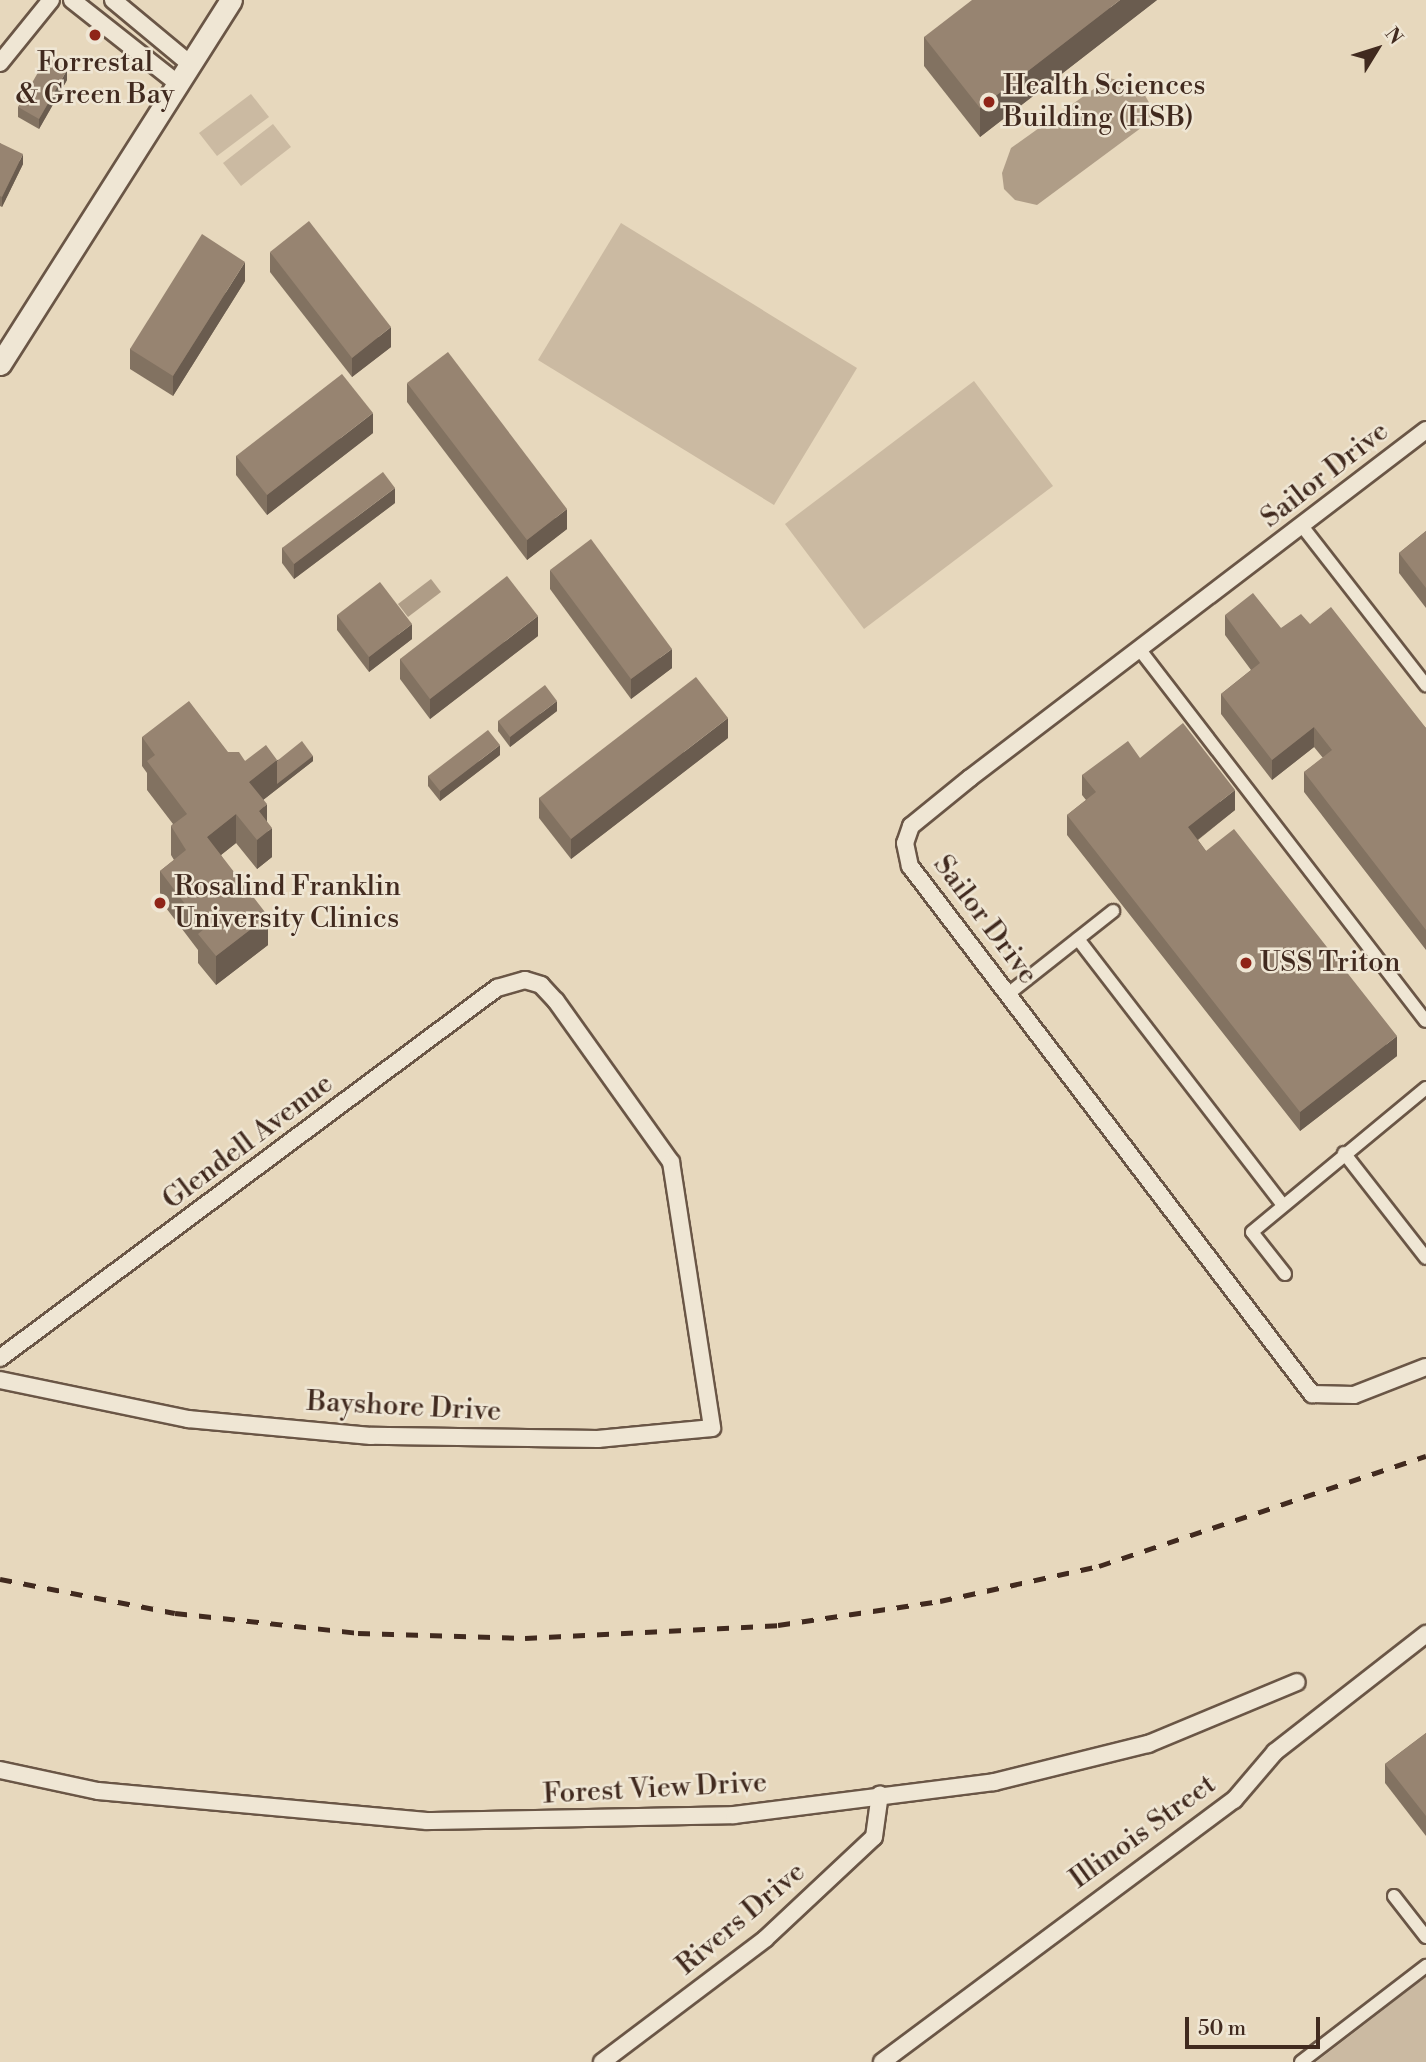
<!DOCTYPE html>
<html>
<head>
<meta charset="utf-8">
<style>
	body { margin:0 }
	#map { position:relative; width:1426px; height:2062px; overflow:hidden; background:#e7d8bd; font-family:"Libre Bodoni",serif }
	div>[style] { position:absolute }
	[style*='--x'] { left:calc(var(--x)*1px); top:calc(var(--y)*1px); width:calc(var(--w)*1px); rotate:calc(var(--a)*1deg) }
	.green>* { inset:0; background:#cbbaa2 }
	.water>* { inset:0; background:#af9d87 }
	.roads { filter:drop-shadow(2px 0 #6a5646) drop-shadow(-2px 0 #6a5646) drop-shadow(0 2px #6a5646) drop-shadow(0 -2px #6a5646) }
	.pedestrian>* { height:12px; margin:-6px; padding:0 6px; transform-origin:6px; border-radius:6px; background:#efe6d4 }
	.minor>* { height:16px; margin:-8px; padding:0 8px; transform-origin:8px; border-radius:8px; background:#efe6d4 }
	.secondary>* { height:21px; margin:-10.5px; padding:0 10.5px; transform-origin:10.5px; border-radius:10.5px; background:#efe6d4 }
	.rail>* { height:5px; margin-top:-2.5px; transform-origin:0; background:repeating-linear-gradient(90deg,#412a1f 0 12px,transparent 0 24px) }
	.wall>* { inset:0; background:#827261 }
	.shaded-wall>* { inset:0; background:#6a5c4f }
	.building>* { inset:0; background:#978471 }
	.dots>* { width:19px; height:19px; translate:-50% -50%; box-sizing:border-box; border:4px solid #efe6d4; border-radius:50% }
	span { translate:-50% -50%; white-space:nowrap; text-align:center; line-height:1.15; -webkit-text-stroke:5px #efe6d4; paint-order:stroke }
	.poi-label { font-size:28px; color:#412a1f }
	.left { translate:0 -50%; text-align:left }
	.street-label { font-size:28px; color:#412a1f }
	.north { position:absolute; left:1342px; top:14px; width:70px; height:70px; -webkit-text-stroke:5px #efe6d4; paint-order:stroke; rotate:52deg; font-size:19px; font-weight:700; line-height:28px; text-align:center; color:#412a1f }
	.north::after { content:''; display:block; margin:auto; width:24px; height:32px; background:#412a1f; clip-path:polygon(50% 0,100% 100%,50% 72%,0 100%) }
	.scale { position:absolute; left:1185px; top:2017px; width:135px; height:32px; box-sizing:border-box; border:4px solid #412a1f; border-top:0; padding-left:9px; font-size:21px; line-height:24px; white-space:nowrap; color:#412a1f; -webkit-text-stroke:5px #efe6d4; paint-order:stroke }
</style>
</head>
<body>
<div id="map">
	<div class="green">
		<i style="clip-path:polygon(251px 94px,269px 117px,217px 156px,199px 133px)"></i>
		<i style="clip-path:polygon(273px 124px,291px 147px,241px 186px,223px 163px)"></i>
		<i style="clip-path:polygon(621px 223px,857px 368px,774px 505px,538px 360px)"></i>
		<i style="clip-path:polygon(974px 381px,1053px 486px,864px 629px,785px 524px)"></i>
		<i style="clip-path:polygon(1426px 1977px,1426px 2062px,1316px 2062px)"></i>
	</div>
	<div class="water">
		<i style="clip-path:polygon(1109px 78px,1139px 85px,1155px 113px,1149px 122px,1037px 205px,1015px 200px,1004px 189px,1002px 173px,1011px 148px)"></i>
		<i style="clip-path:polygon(431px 579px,441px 592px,408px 617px,398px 604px)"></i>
	</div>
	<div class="roads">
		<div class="pedestrian">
			<i style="--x:1302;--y:526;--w:202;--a:52.1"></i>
			<i style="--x:1140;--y:650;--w:468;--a:52.4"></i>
			<i style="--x:1078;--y:939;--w:333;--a:52.4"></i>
			<i style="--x:1008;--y:994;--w:134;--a:-38.3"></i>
			<i style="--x:1344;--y:1153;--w:133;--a:52"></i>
			<i style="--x:1285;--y:1274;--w:53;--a:-128.2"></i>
			<i style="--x:1252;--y:1232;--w:226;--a:-39.6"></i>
			<i style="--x:1394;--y:1896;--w:52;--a:52"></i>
			<i style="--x:1301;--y:2062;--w:158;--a:-37.5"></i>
		</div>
		<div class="minor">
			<i style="--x:72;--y:0;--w:132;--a:38.3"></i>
			<i style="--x:113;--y:0;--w:99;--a:39.7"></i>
			<i style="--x:0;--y:63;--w:81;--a:-51"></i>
			<i style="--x:1426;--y:430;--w:574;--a:142.65"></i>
			<i style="--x:970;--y:778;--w:76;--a:140.9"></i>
			<i style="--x:911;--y:826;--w:18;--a:109"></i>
			<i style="--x:905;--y:843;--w:24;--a:78"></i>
			<i style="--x:910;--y:866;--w:664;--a:52.72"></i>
			<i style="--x:1312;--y:1394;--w:42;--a:1.4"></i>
			<i style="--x:1354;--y:1395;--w:77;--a:-21.3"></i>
			<i style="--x:0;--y:1358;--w:620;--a:-36.67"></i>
			<i style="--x:497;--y:988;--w:29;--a:-16"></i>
			<i style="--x:525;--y:980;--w:17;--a:17"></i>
			<i style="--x:541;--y:985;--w:22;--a:47"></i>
			<i style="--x:556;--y:1001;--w:198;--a:54.5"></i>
			<i style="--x:671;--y:1162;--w:269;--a:81.2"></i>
			<i style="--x:712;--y:1428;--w:115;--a:174.5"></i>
			<i style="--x:598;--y:1439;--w:227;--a:-179.2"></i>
			<i style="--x:371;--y:1436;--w:184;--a:-174.7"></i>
			<i style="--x:188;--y:1419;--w:192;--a:-168.3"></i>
			<i style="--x:0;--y:1770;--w:100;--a:12.1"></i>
			<i style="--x:98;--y:1791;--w:330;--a:5.2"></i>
			<i style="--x:427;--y:1821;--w:307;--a:-1.1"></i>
			<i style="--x:734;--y:1815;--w:262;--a:-7.2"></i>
			<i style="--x:994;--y:1782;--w:159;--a:-13.9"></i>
			<i style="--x:1148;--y:1744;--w:161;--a:-22.6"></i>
			<i style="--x:602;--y:2062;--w:204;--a:-37"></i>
			<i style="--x:765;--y:1939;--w:149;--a:-43.1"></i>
			<i style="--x:874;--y:1837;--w:43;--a:-82.1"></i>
			<i style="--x:882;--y:2062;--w:439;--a:-36.7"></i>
			<i style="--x:1234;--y:1800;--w:63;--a:-49.5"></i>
			<i style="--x:1275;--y:1752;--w:192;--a:-38"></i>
		</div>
		<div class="secondary">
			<i style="--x:0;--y:364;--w:431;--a:-57.6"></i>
		</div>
	</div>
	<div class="rail">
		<i style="--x:0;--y:1579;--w:178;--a:11"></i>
		<i style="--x:175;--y:1613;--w:184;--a:6.2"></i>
		<i style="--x:358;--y:1633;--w:167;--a:1.7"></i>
		<i style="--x:525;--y:1638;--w:253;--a:-2.9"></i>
		<i style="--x:778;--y:1625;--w:164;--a:-8.4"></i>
		<i style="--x:940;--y:1601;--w:163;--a:-12.4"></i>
		<i style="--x:1099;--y:1566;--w:345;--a:-18.6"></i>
	</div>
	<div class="wall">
		<i style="clip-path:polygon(1157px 0,980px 137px,924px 66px,924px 37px)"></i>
		<i style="clip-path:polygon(67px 80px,39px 129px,18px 117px,18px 107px)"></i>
		<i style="clip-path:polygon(0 143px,23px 164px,2px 207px,0 206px)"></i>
		<i style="clip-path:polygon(270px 252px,391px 347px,352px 377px,270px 272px)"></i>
		<i style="clip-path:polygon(245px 281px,173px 396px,130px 369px,130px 349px)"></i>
		<i style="clip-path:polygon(407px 383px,567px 529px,527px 560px,407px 402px)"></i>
		<i style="clip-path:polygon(373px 433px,267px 515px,236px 475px,236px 456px)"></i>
		<i style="clip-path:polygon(395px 503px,294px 579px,282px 563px,282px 548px)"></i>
		<i style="clip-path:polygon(1426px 531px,1426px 608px,1399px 573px,1399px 553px)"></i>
		<i style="clip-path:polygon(550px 570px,672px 668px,631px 699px,550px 589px)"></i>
		<i style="clip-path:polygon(337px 615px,412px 639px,369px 672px,337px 630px)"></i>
		<i style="clip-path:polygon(1225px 615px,1281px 628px,1310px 624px,1426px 728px,1426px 950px,1304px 792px,1304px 772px,1323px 758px,1314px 747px,1272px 780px,1221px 714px,1221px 694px,1251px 670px,1225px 635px)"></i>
		<i style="clip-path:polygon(538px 636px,430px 719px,400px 679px,400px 659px)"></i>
		<i style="clip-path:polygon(557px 711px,510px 747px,498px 731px,498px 721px)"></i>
		<i style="clip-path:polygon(142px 737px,228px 752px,245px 761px,313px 761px,263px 800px,272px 857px,257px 869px,236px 843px,221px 855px,268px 945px,216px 985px,198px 963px,198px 950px,160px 900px,160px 871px,174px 860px,171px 855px,171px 826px,173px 824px,147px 790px,147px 773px,142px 766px)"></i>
		<i style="clip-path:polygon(728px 738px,571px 859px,539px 818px,539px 798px)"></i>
		<i style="clip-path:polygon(500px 755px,440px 801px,428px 786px,428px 776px)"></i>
		<i style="clip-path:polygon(1140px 758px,1235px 810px,1198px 840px,1206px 851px,1397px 1056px,1300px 1131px,1067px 835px,1067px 815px,1086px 800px,1082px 795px,1082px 775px)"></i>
		<i style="clip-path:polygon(1426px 1733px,1426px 1836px,1385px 1783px,1385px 1764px)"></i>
	</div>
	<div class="shaded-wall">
		<i style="clip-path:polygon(1120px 0,1157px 0,980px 137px,980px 108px)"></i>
		<i style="clip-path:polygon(67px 70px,67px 80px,39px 129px,39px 119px)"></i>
		<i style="clip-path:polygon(23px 154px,23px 164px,2px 207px,2px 197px)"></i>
		<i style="clip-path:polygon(245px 262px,245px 281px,173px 396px,173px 376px)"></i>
		<i style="clip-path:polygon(391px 327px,391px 347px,352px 377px,352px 358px)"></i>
		<i style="clip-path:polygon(373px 413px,373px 433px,267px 515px,267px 495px)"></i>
		<i style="clip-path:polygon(395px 488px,395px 503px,294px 579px,294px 564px)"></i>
		<i style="clip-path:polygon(567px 509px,567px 529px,527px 560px,527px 540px)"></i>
		<i style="clip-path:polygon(538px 616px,538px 636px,430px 719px,430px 699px)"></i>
		<i style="clip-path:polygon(412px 624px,412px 639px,369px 672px,369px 657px)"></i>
		<i style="clip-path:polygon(672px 649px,672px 668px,631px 699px,631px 679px)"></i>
		<i style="clip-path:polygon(557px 701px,557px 711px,510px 747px,510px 737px)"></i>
		<i style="clip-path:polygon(728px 718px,728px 738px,571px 859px,571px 839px)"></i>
		<i style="clip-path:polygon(1314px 727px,1314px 747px,1272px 780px,1272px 760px)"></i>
		<i style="clip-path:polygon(500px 745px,500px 755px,440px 801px,440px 791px)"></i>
		<i style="clip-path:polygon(313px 756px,313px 761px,249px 811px,249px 782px,277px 760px)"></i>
		<i style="clip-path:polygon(1235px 790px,1235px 810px,1188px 847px,1188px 827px)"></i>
		<i style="clip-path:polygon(267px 804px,267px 832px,272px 828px,272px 857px,257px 869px,257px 840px,259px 811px)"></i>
		<i style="clip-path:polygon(236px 814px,236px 843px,207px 866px,207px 837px)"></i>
		<i style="clip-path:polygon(268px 916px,268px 945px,216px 985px,216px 956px)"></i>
		<i style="clip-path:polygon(1397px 1036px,1397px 1056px,1300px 1131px,1300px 1112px)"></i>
	</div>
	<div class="building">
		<i style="clip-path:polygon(972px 0,1120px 0,980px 108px,924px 37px)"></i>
		<i style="clip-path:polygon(47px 57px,67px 70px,39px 119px,18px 107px)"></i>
		<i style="clip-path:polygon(0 143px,23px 154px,2px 197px,0 196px)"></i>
		<i style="clip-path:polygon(309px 221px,391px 327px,352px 358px,270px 252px)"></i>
		<i style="clip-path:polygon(202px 234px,245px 262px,173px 376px,130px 349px)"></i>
		<i style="clip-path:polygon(448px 352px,567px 509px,527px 540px,407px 383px)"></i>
		<i style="clip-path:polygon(342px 374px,373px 413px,267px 495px,236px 456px)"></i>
		<i style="clip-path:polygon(383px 472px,395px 488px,294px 564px,282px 548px)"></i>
		<i style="clip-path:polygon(1426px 531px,1426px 588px,1399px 553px)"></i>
		<i style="clip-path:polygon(591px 539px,672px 649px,631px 679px,550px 570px)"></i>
		<i style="clip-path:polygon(507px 576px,538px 616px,430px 699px,400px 659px)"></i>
		<i style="clip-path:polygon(380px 582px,412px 624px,369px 657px,337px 615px)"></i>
		<i style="clip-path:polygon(1253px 593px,1281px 628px,1301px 614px,1310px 624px,1331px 607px,1426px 728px,1426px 930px,1304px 772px,1332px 750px,1314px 727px,1272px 760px,1221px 694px,1260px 663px,1225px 615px)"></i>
		<i style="clip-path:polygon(696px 677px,728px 718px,571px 839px,539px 798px)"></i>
		<i style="clip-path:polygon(545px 685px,557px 701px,510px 737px,498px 721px)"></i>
		<i style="clip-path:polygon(189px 701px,228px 752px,239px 752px,245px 761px,266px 745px,277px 760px,249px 782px,267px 804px,259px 811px,272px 828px,257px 840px,236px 814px,207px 837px,268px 916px,216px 956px,198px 934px,204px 929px,160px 871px,186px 850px,171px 826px,187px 814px,147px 761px,155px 755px,142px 737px)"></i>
		<i style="clip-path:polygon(1183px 723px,1235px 790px,1188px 827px,1206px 851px,1234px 829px,1397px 1036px,1300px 1112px,1067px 815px,1096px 792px,1082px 775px,1128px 741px,1140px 758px)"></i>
		<i style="clip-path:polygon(488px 730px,500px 745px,440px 791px,428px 776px)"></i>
		<i style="clip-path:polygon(302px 741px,313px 756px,277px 784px,277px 761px)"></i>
		<i style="clip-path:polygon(1426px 1733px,1426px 1816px,1385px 1764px)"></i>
	</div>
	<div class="dots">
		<i style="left:95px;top:35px;background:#8f2418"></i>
		<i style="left:989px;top:102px;background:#8f2418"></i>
		<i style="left:160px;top:903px;background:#8f2418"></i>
		<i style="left:1246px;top:963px;background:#8f2418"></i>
	</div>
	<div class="poi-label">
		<span style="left:95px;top:79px">Forrestal<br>&amp; Green Bay</span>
		<span class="left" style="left:1003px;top:102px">Health Sciences<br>Building (HSB)</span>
		<span class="left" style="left:174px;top:903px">Rosalind Franklin<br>University Clinics</span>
		<span class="left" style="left:1260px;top:963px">USS Triton</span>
	</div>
	<div class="street-label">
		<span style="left:1325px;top:475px;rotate:-38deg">Sailor Drive</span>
		<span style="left:985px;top:920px;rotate:53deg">Sailor Drive</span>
		<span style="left:248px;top:1142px;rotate:-37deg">Glendell Avenue</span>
		<span style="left:404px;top:1407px;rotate:3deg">Bayshore Drive</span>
		<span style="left:655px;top:1789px;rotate:-3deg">Forest View Drive</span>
		<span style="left:1143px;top:1832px;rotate:-36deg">Illinois Street</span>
		<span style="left:741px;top:1919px;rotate:-40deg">Rivers Drive</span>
	</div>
	<div class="north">N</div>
	<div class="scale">50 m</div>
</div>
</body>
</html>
